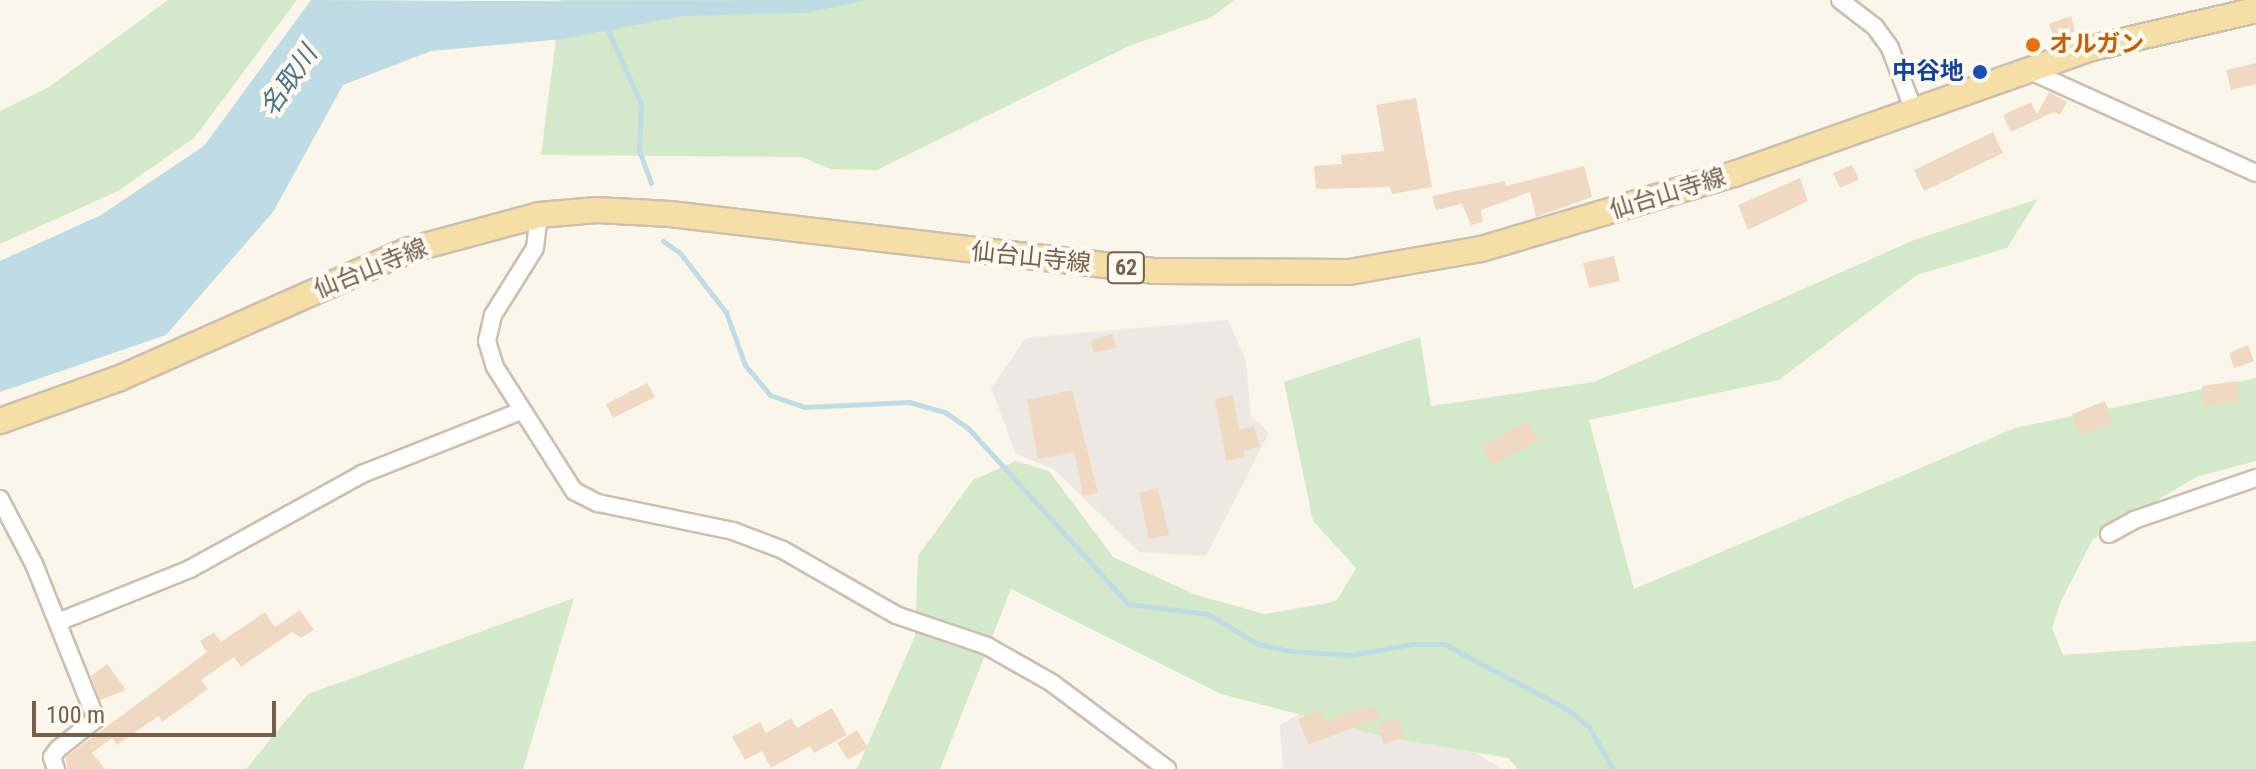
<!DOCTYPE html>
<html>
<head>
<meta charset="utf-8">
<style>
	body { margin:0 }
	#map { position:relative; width:2256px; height:769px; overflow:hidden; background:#fbf6ea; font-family:"Roboto Condensed","Noto Sans JP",sans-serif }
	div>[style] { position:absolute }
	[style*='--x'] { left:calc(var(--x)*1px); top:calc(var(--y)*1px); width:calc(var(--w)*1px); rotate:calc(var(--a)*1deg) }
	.industrial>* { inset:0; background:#ede8e2 }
	.green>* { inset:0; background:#d3e9c9 }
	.water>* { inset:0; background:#bfdbe4 }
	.stream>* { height:5px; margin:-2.5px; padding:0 2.5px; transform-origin:2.5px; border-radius:2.5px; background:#bfdbe4 }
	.building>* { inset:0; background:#efd9c3 }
	.roads { filter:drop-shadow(2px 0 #cdbfb0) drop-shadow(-2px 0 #cdbfb0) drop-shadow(0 2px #cdbfb0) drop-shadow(0 -2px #cdbfb0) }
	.minor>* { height:16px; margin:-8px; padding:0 8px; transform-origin:8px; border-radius:8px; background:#fff }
	.primary>* { height:24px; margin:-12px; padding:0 12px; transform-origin:12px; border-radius:12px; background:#f5dfa7 }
	.dots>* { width:22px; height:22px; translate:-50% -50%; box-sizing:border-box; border:4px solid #fefaf0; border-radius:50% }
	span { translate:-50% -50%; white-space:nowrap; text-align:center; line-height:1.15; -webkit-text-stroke:8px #fefaf0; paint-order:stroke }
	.shield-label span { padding:2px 6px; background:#fefaf0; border:2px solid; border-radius:6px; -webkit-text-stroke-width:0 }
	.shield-label { font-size:22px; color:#75604e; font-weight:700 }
	.food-label { font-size:24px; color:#c56008; font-weight:700 }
	.left { translate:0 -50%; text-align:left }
	.transit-label { font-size:24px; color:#164399; font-weight:700 }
	.right { translate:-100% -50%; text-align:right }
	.street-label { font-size:24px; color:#75604e }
	.water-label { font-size:26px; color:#497686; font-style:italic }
	.scale { position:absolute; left:32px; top:701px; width:244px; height:36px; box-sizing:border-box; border:4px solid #75604e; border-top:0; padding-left:10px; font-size:24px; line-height:28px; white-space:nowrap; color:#75604e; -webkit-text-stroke:6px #fefaf0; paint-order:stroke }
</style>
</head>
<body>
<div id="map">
	<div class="industrial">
		<i style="clip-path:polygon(1228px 320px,1246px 361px,1251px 416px,1269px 433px,1206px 556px,1139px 552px,1054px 469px,1016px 454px,991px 388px,1026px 338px)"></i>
		<i style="clip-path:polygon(1391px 700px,1502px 769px,1283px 769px,1280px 725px,1318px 703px)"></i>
	</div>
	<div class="green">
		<i style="clip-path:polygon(168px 0,297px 0,194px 138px,118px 191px,0 244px,0 111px,49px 87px)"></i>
		<i style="clip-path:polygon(561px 0,1234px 0,1212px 17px,1129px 46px,877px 170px,831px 169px,802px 157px,541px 155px)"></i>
		<i style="clip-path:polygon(2038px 199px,2007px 248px,1917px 275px,1779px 380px,1589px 420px,1634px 589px,2015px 428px,2256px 378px,2256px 461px,2196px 477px,2093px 539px,2061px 601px,2052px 628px,2063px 655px,2256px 641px,2256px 769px,1518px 769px,1508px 758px,1387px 737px,1221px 694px,1011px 589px,940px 769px,857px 769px,915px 636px,918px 556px,973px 480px,1016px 461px,1049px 471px,1113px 557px,1196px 595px,1265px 614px,1328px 603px,1337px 600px,1356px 568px,1313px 521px,1284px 382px,1420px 337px,1431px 406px,1594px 382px,1914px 240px)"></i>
		<i style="clip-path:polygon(574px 598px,523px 769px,246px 769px,308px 694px)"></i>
	</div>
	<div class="water">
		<i style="clip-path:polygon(311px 0,479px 1px,867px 0,807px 13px,684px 16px,563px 39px,431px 51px,343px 85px,273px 212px,166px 335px,0 392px,0 261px,101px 215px,204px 146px)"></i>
	</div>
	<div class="stream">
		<i style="--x:607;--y:28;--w:83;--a:65.9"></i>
		<i style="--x:641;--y:104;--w:46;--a:92.5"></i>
		<i style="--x:639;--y:150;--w:35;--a:70"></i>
		<i style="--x:663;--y:241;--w:21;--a:35"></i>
		<i style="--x:680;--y:253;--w:75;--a:52.1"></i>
		<i style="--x:726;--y:312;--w:56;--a:70.3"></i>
		<i style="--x:745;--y:365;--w:39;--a:50"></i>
		<i style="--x:770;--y:395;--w:37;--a:19"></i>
		<i style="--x:805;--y:407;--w:104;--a:-2.8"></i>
		<i style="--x:909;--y:402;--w:37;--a:16"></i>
		<i style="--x:945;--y:412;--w:29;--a:35"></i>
		<i style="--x:969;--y:429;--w:236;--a:47.7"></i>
		<i style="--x:1128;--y:604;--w:81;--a:7.1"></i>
		<i style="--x:1208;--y:614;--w:58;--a:31"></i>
		<i style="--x:1258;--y:644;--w:34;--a:12"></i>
		<i style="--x:1291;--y:651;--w:60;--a:3.8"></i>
		<i style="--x:1351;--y:655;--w:63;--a:-10.1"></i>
		<i style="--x:1413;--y:644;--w:31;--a:0"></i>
		<i style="--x:1444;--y:644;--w:139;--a:27.9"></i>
		<i style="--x:1567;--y:709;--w:28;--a:39"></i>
		<i style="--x:1589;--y:727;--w:48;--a:60.3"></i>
	</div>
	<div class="building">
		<i style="clip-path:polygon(2071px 16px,2076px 34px,2055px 41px,2049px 24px)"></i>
		<i style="clip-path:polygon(2256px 63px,2256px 84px,2231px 90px,2226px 70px)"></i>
		<i style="clip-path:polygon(2049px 92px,2067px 102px,2060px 115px,2054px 112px,2011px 132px,2003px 115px,2031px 102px,2037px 114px)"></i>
		<i style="clip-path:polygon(1416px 98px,1432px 187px,1392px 194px,1390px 187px,1316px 189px,1314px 166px,1342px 164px,1341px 155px,1384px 151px,1376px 105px)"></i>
		<i style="clip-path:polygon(1993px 132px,2003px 153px,1924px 191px,1914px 170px)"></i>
		<i style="clip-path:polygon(1852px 165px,1859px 180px,1840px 188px,1833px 173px)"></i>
		<i style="clip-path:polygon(1584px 166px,1592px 197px,1536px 217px,1530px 192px,1481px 210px,1483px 222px,1471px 225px,1462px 204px,1436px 210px,1432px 196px,1505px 181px,1506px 186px)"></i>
		<i style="clip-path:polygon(1800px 178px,1808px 201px,1748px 230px,1738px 205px)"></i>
		<i style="clip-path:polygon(1614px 256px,1620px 281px,1589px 288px,1583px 263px)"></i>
		<i style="clip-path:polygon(1113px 334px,1116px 348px,1094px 353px,1091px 340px)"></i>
		<i style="clip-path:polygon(2248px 345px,2254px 361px,2234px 368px,2229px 353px)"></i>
		<i style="clip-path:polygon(2237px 381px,2240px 401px,2205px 406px,2202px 386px)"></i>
		<i style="clip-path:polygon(647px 383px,655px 397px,613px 418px,606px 404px)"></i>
		<i style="clip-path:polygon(1072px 390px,1098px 493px,1083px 496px,1074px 452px,1038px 459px,1027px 400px)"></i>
		<i style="clip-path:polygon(1233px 395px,1239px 430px,1254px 426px,1260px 446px,1243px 451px,1244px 457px,1226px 461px,1215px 399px)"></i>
		<i style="clip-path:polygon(2105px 401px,2114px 423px,2080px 436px,2072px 414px)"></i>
		<i style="clip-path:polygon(1528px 421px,1539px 440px,1492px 466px,1482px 446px)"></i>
		<i style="clip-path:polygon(1158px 488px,1169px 535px,1149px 539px,1139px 493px)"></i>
		<i style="clip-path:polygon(300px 610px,314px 630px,301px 638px,292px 632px,241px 667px,234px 657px,201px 680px,208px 689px,162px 722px,159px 716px,117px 745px,112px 738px,92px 753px,105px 769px,67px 769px,66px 757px,207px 652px,200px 641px,214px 632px,221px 642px,265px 612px,275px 627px)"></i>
		<i style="clip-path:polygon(107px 664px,126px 690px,100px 700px,91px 676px)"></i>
		<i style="clip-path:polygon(1375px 705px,1379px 718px,1308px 745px,1298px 719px,1319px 710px,1324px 721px)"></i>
		<i style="clip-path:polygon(832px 708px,847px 735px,814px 753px,810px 746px,771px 768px,762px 751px,745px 760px,732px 737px,760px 722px,766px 733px,791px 718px,797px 728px)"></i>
		<i style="clip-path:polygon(1398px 718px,1404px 738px,1383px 744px,1378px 724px)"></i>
		<i style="clip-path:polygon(857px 730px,868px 748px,848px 760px,837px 743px)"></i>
	</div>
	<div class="roads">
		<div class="minor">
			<i style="--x:1840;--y:0;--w:44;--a:37.6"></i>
			<i style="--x:1875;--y:27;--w:26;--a:54"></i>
			<i style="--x:1890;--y:48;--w:67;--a:69.1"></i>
			<i style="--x:2028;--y:70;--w:250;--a:24.3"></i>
			<i style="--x:539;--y:215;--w:33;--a:97"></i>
			<i style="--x:535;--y:248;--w:79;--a:122.1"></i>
			<i style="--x:493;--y:315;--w:27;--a:103"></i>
			<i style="--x:487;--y:341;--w:27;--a:73"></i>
			<i style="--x:495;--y:367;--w:147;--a:57.5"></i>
			<i style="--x:574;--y:491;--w:27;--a:27"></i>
			<i style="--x:598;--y:503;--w:138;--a:11.7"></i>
			<i style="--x:733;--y:531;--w:53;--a:20.8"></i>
			<i style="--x:783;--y:550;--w:130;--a:29.9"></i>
			<i style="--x:896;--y:615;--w:96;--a:18.8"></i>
			<i style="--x:987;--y:646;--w:75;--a:29.6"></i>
			<i style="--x:1052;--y:683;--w:144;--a:36.8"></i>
			<i style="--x:0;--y:499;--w:73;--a:62.4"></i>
			<i style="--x:34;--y:564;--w:167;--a:68.2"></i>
			<i style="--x:96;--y:719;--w:48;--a:141.7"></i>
			<i style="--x:58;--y:749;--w:10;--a:127"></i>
			<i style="--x:52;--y:757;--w:13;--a:72"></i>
			<i style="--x:2109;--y:534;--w:29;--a:-29"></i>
			<i style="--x:2134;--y:520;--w:129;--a:-19"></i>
			<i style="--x:58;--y:622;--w:142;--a:-21.9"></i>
			<i style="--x:190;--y:569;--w:196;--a:-28.9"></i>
			<i style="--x:362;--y:474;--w:171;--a:-21.6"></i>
		</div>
		<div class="primary">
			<i style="--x:0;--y:421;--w:127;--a:-19.7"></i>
			<i style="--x:120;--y:378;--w:313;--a:-23.9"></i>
			<i style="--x:406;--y:251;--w:138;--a:-15.1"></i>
			<i style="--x:539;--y:215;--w:58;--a:-4.9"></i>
			<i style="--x:597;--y:210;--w:73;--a:3.1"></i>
			<i style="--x:670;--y:214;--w:487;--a:6.7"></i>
			<i style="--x:1154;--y:271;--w:195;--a:0.3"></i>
			<i style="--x:1349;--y:272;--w:134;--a:-9.9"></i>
			<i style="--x:1481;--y:249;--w:264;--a:-16.5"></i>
			<i style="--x:1734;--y:174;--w:380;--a:-19.4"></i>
			<i style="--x:2092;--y:48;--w:168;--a:-13"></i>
		</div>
	</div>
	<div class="dots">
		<i style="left:2033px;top:45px;background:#e8710a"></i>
		<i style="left:1980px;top:72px;background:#1a4fb4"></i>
	</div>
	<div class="shield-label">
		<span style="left:1126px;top:268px">62</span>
	</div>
	<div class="food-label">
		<span class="left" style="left:2049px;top:45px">オルガン</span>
	</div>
	<div class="transit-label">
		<span class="right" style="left:1964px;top:72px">中谷地</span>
	</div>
	<div class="street-label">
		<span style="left:1668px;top:194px;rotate:-17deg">仙台山寺線</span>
		<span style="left:1031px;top:258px;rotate:6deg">仙台山寺線</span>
		<span style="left:371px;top:269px;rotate:-22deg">仙台山寺線</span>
	</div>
	<div class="water-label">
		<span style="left:289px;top:81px;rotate:-55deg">名取川</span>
	</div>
	<div class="scale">100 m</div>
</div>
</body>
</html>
